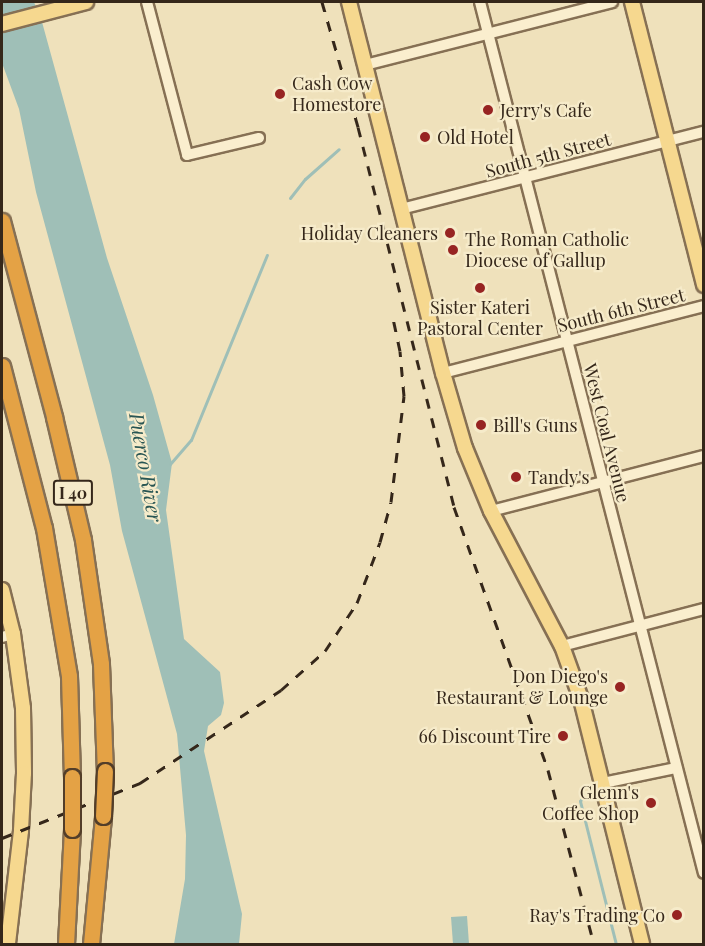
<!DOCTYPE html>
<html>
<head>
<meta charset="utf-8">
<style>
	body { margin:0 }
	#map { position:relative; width:705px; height:946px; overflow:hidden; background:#efe1bb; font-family:"Playfair Display",serif }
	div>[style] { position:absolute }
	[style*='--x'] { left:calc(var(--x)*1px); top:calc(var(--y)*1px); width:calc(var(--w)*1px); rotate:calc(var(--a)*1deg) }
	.water>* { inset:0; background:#9fbfb7 }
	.stream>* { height:3px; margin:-1.5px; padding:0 1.5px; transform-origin:1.5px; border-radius:1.5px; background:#9fbfb7 }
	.roads { filter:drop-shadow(2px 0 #867054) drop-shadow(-2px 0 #867054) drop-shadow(0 2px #867054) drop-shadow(0 -2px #867054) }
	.minor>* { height:10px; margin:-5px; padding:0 5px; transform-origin:5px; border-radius:5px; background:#faeece }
	.major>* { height:14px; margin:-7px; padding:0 7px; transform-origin:7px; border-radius:7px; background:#f6d88f }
	.highway>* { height:15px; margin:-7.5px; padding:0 7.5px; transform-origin:7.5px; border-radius:7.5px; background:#e4a245 }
	.rail>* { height:3px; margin-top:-1.5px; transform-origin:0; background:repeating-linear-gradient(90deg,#35271a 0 10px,transparent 0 20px) }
	.bridges { filter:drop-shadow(2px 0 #533e29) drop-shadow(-2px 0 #533e29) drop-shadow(0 2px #533e29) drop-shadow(0 -2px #533e29) }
	.highway-bridge>* { height:15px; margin:-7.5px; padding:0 7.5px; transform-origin:7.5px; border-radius:7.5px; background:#e4a245 }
	.dots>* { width:16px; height:16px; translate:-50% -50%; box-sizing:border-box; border:3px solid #f6ebca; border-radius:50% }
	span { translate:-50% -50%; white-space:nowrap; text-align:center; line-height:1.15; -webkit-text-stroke:4.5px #f6ebca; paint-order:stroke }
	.shield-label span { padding:2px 4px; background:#f6ebca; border:2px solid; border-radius:4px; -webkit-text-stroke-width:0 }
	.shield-label { font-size:16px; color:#35271a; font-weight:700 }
	.poi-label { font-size:18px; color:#35271a }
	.left { translate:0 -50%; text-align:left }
	.right { translate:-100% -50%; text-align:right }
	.street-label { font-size:18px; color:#35271a }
	.water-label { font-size:20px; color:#285553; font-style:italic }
	.frame { position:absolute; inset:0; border:3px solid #35271a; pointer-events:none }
</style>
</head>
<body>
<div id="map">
	<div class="water">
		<i style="clip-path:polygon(2px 2px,34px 2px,42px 22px,107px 258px,153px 395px,172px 463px,166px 510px,184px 639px,220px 672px,224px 703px,221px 715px,208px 726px,204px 751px,242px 914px,239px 944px,174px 944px,185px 879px,186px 835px,177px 734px,122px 531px,110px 465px,36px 192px,19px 109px,2px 63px)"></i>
		<i style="clip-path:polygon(467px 916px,469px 944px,453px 944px,451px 917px)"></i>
	</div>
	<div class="stream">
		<i style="--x:290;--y:198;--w:24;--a:-52"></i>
		<i style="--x:305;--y:179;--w:45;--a:-41.4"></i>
		<i style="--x:170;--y:464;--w:32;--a:-49"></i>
		<i style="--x:191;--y:440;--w:200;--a:-67.7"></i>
		<i style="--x:584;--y:795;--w:7;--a:124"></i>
		<i style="--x:580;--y:801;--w:147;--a:75.9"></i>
	</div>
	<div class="roads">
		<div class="minor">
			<i style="--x:147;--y:2;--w:158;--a:75.3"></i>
			<i style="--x:187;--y:155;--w:74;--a:-13.3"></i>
			<i style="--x:480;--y:2;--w:899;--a:75.58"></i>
			<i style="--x:365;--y:65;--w:255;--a:-14.3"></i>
			<i style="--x:401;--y:209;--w:313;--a:-14.3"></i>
			<i style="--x:443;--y:373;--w:269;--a:-14.4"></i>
			<i style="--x:491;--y:511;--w:220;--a:-14.5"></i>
			<i style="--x:2;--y:637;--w:11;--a:-15"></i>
			<i style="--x:562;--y:646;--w:147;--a:-14.6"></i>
			<i style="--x:603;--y:783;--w:75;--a:-11.6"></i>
		</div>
		<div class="major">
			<i style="--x:349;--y:2;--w:383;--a:75.8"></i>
			<i style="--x:443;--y:373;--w:78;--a:73.7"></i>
			<i style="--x:465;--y:448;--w:68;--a:67.6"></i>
			<i style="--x:491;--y:511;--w:153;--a:62.3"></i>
			<i style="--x:562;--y:646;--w:56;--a:70.3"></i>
			<i style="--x:581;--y:699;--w:252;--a:76"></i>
			<i style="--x:632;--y:2;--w:292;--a:75.7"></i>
			<i style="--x:2;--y:24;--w:87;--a:-14.7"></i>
			<i style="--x:2;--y:590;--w:45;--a:76"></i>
			<i style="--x:13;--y:634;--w:75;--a:82.3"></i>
			<i style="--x:23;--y:708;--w:65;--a:89.1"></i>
			<i style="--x:24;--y:773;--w:58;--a:93"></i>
			<i style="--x:21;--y:831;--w:114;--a:96.6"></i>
		</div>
		<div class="highway">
			<i style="--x:2;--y:221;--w:203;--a:75.1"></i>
			<i style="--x:54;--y:417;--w:126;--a:76.7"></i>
			<i style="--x:83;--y:540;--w:125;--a:81.7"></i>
			<i style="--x:101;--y:664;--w:107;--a:87.9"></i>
			<i style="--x:2;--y:366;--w:167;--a:75.5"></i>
			<i style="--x:44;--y:528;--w:150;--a:80.4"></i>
			<i style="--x:69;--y:676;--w:101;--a:88.3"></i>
			<i style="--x:66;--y:944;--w:115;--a:-87"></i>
			<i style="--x:91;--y:944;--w:129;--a:-84.6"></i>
		</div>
	</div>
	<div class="rail">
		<i style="--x:322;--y:2;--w:130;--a:73.9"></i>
		<i style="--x:358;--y:127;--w:392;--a:75.8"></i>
		<i style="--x:454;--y:507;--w:279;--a:70.3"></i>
		<i style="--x:548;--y:770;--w:180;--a:75.2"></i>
		<i style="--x:2;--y:838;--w:149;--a:-21.7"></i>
		<i style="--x:140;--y:783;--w:169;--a:-33.4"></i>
		<i style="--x:281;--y:690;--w:59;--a:-41.6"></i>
		<i style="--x:325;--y:651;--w:58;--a:-56.3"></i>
		<i style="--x:357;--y:603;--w:65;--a:-69.3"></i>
		<i style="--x:380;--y:542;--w:41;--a:-74.6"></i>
		<i style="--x:391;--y:502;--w:107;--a:-83"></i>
		<i style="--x:404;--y:396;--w:45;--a:-95.1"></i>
		<i style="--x:400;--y:351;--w:34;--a:-102"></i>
	</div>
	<div class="bridges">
		<div class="highway-bridge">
			<i style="--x:103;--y:816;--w:45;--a:-87.5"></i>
			<i style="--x:72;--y:829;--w:52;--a:-90"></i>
		</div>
	</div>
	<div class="dots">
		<i style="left:280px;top:94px;background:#972422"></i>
		<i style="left:488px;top:110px;background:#972422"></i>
		<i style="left:425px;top:137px;background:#972422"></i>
		<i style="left:450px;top:233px;background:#972422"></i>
		<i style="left:453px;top:250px;background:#972422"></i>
		<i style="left:480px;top:288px;background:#972422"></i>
		<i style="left:481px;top:425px;background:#972422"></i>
		<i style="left:516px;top:477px;background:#972422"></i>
		<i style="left:620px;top:687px;background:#972422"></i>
		<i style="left:563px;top:736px;background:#972422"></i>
		<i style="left:651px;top:803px;background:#972422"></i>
		<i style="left:677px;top:915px;background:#972422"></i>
	</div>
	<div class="shield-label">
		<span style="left:73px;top:493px">I 40</span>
	</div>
	<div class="poi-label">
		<span class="left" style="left:292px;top:94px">Cash Cow<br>Homestore</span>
		<span class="left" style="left:500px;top:110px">Jerry's Cafe</span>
		<span class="left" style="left:437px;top:137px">Old Hotel</span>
		<span class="right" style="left:438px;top:233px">Holiday Cleaners</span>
		<span class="left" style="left:465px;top:250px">The Roman Catholic<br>Diocese of Gallup</span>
		<span style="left:480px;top:318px">Sister Kateri<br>Pastoral Center</span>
		<span class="left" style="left:493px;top:425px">Bill's Guns</span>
		<span class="left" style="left:528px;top:477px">Tandy's</span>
		<span class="right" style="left:608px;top:687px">Don Diego's<br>Restaurant &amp; Lounge</span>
		<span class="right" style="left:551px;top:736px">66 Discount Tire</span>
		<span class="right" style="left:639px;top:803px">Glenn's<br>Coffee Shop</span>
		<span class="right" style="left:665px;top:915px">Ray's Trading Co</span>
	</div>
	<div class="street-label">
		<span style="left:548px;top:155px;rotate:-15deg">South 5th Street</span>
		<span style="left:621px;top:310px;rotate:-14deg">South 6th Street</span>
		<span style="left:607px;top:433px;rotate:76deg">West Coal Avenue</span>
	</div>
	<div class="water-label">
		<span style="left:147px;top:467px;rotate:80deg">Puerco River</span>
	</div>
	<div class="frame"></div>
</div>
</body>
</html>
